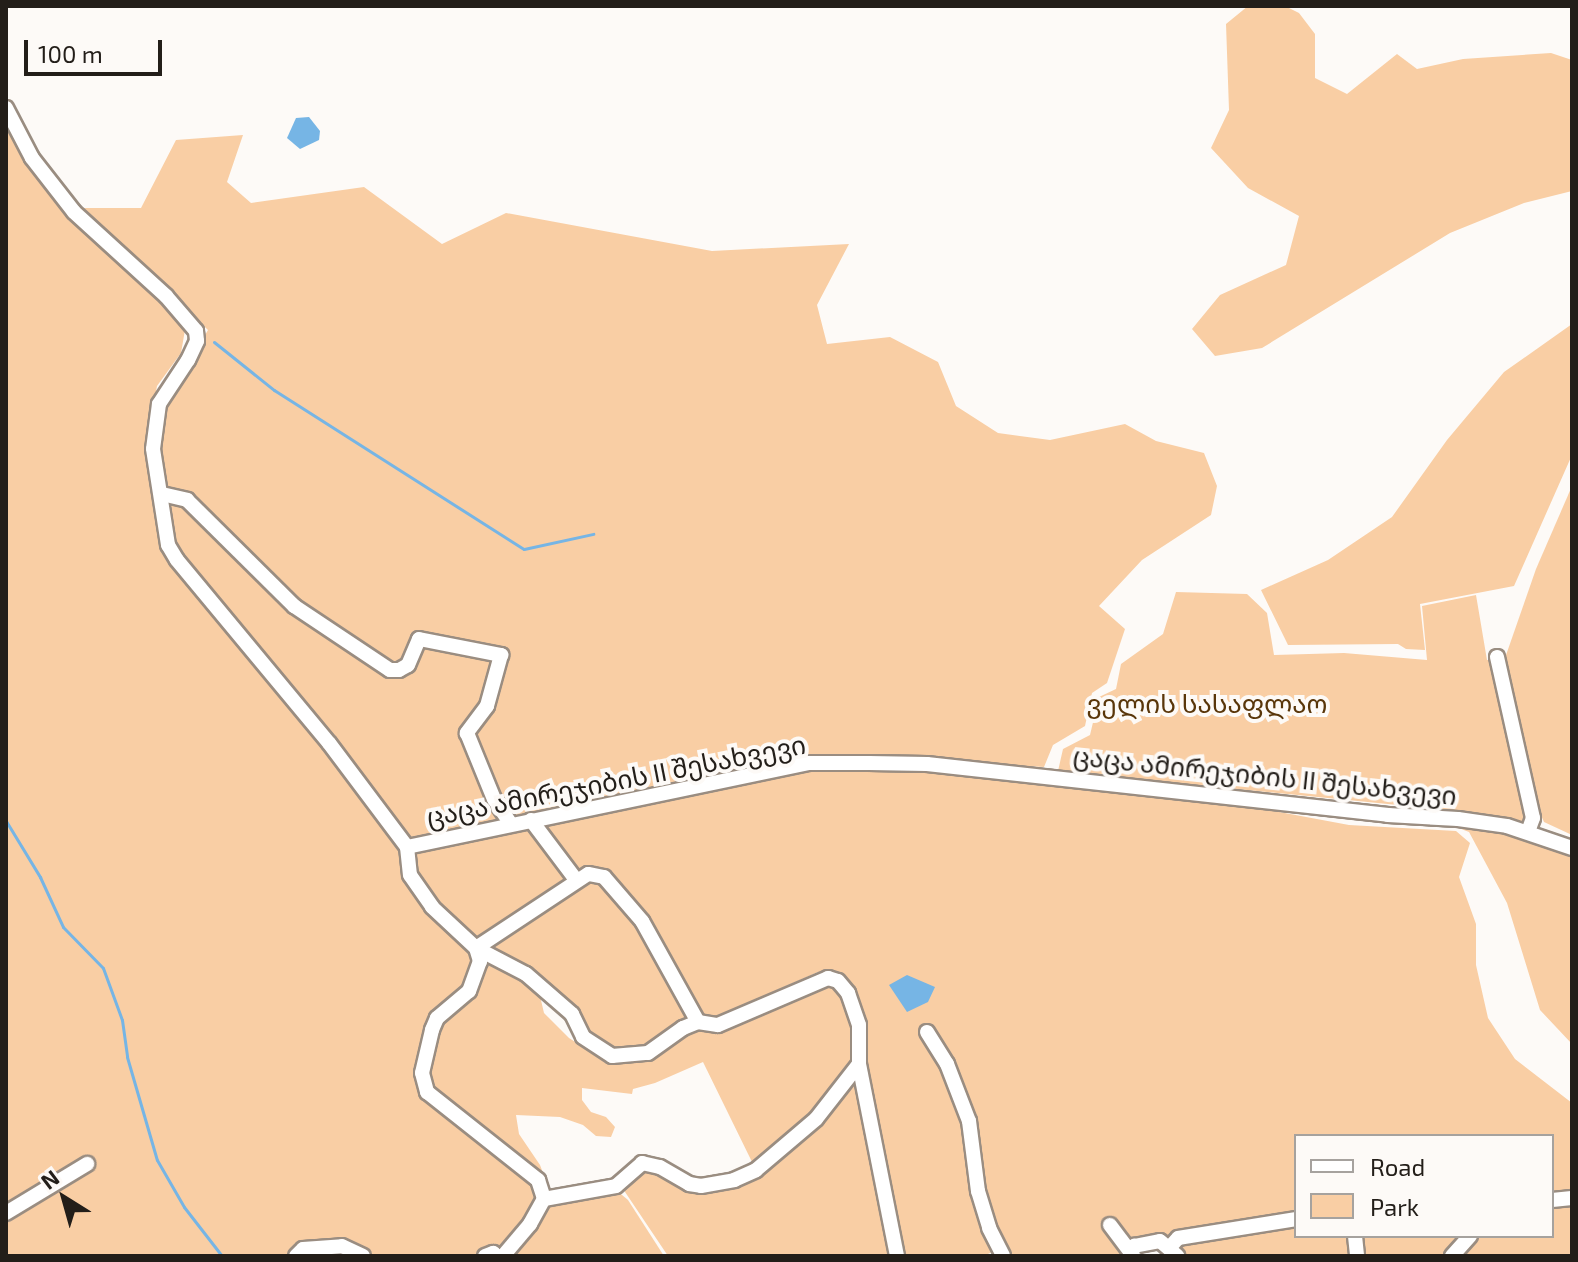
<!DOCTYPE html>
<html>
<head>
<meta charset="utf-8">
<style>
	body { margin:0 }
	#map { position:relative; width:1578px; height:1262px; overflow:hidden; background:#fdfaf7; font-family:"Exo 2","Noto Sans Georgian",sans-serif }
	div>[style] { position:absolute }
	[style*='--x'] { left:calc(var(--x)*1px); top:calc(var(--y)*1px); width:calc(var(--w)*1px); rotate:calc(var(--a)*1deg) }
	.green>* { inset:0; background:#f9cea4 }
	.water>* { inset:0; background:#76b5e5 }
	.stream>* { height:3px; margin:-1.5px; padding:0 1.5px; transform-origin:1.5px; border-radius:1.5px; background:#76b5e5 }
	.roads { filter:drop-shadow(2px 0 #9a8d81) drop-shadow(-2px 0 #9a8d81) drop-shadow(0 2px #9a8d81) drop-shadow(0 -2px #9a8d81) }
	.minor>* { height:14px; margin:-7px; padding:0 7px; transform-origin:7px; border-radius:7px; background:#fff }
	span { translate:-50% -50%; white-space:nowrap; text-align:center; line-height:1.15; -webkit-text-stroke:8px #fdfaf7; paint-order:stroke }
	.park-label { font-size:26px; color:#59360a }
	.street-label { font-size:26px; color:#231e19 }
	.frame { position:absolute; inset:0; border:8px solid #231e19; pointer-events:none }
	.legend { position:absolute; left:1294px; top:1134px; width:260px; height:104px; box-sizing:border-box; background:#fdfaf7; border:2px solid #a6a29e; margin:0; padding:10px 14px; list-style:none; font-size:24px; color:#231e19 }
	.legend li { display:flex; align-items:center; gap:16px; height:40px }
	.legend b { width:40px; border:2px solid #a6a29e }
	.north { position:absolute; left:24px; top:1158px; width:80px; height:80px; -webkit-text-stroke:6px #fdfaf7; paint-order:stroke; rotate:323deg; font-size:22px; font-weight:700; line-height:32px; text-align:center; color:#231e19 }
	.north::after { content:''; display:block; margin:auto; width:28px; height:36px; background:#231e19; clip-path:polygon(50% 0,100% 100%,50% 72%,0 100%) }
	.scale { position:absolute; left:24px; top:40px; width:138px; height:36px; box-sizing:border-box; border:4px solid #231e19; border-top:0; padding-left:10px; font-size:24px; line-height:28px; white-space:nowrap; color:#231e19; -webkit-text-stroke:6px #fdfaf7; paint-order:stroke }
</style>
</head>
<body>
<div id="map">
	<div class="green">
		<i style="clip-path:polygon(1248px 6px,1285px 6px,1299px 13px,1315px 34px,1315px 78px,1347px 94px,1397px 54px,1417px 69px,1463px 59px,1551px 53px,1572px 60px,1572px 191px,1524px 203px,1450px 233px,1262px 348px,1215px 356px,1192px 329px,1220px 295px,1286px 265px,1299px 216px,1248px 188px,1211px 148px,1229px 110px,1226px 24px)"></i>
		<i style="clip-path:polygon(6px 124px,33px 170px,75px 221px,173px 312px,185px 330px,181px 353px,157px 386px,145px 452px,156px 490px,157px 527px,175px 569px,270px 676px,400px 845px,404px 868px,471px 949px,472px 981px,427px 1027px,419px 1056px,418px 1079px,530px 1179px,539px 1194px,537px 1206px,502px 1256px,6px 1256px)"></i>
		<i style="clip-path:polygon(243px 135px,227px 182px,251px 203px,364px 187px,442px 244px,506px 213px,712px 251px,849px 244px,817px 305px,827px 344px,890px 337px,938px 362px,956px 406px,998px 433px,1050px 440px,1125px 424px,1156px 441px,1204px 453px,1217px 486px,1211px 515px,1142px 560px,1099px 606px,1125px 629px,1107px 683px,1092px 693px,1085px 726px,1053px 745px,1044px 767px,815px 755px,782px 758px,409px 841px,172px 542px,159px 460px,159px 432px,164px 406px,208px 330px,79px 208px,141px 208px,176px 140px)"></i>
		<i style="clip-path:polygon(1572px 324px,1572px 455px,1514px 586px,1420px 604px,1425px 650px,1406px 649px,1398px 644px,1288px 645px,1261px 590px,1328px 560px,1392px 517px,1447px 440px,1504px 372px)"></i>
		<i style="clip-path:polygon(1572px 486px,1572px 835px,1544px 822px,1536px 804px,1525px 771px,1505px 658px,1536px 569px)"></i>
		<i style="clip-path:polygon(1176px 592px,1247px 594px,1267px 613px,1274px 655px,1344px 653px,1427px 660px,1422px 606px,1476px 595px,1487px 660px,1496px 660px,1523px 808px,1523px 836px,1572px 851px,1572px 1044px,1540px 1010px,1507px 903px,1469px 832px,1438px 820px,1438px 809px,1058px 771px,1063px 749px,1090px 735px,1099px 697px,1116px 689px,1121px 664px,1163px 634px)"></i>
		<i style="clip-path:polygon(810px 767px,947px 769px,1252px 807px,1349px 825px,1456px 831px,1470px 843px,1459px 877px,1476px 924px,1476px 965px,1488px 1018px,1515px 1059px,1572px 1103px,1572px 1194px,1552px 1196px,1552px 1136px,1296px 1136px,1296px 1217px,1170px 1241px,1127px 1256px,1006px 1256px,992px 1223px,956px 1095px,994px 1251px,984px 1256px,900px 1256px,863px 1062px,862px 1023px,830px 973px,818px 972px,650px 1046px,611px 1052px,591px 1040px,575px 1011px,485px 951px,432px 901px,415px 875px,412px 851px)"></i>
		<i style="clip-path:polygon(483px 965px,500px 967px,524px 979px,540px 996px,544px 1013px,569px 1038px,608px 1063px,648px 1057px,688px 1029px,827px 982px,838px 985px,855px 1027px,856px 1062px,813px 1118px,754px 1166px,703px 1062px,655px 1083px,633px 1089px,632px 1094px,582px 1088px,582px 1100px,591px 1112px,606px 1117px,615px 1127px,611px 1137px,596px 1136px,583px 1125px,560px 1117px,516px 1115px,519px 1134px,540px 1165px,550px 1191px,545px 1191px,437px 1100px,425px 1072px,438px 1021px)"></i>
		<i style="clip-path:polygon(859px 1074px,895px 1256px,668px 1256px,621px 1186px,641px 1167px,688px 1187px,735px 1181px)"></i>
		<i style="clip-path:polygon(615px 1189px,628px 1200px,664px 1256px,507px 1256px,545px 1205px)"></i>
		<i style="clip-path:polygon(1572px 1202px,1572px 1256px,1458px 1256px,1478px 1236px,1552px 1236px,1552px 1204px)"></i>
		<i style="clip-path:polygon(1296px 1223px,1296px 1236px,1350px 1236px,1352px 1256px,1183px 1256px,1180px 1241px)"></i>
		<i style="clip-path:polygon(1358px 1236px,1463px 1236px,1456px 1248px,1443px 1256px,1360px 1256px)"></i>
	</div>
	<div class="water">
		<i style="clip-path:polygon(309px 117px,320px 131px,319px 140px,300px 149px,287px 138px,296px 118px)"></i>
		<i style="clip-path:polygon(907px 975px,935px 987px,928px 1002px,907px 1012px,889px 985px)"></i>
	</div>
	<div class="stream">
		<i style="--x:214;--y:342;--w:77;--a:38.7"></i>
		<i style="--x:274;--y:390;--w:296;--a:32.5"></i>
		<i style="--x:524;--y:549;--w:71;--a:-12.3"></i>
		<i style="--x:6;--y:821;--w:66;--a:58.7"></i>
		<i style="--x:40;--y:877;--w:55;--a:65.3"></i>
		<i style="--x:63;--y:927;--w:57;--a:45.7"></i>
		<i style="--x:103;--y:968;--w:55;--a:69.9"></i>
		<i style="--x:122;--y:1020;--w:37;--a:82"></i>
		<i style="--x:127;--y:1057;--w:107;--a:73.8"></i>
		<i style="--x:157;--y:1160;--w:54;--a:60.1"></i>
		<i style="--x:184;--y:1207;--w:62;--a:52.2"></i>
	</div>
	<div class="roads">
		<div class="minor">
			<i style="--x:6;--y:108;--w:56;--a:62.5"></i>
			<i style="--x:32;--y:158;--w:68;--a:52.1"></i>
			<i style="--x:74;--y:212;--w:125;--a:42.4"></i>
			<i style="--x:166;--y:296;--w:46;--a:49.4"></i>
			<i style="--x:196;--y:331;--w:10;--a:84"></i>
			<i style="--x:197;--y:341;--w:21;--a:115"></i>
			<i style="--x:188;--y:360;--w:53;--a:123.4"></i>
			<i style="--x:159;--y:404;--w:45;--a:97.6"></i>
			<i style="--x:153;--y:449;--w:97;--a:81.1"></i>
			<i style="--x:168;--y:545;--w:17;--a:59"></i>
			<i style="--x:177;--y:560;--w:238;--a:50.3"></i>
			<i style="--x:329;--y:743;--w:130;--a:53.1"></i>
			<i style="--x:407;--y:847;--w:411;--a:-11.8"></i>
			<i style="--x:809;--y:763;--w:60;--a:0"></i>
			<i style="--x:869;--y:763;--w:58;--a:1"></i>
			<i style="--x:927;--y:764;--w:464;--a:6.3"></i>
			<i style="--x:1388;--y:815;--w:70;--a:3.3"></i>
			<i style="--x:1458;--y:819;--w:49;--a:8.1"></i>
			<i style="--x:1507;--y:826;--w:69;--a:18.7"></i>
			<i style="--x:162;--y:494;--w:26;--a:13"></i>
			<i style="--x:187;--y:500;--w:151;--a:44.7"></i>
			<i style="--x:294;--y:606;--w:115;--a:33.7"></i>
			<i style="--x:390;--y:670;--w:9;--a:0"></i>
			<i style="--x:399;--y:670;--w:10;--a:-29"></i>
			<i style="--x:408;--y:665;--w:28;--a:-67"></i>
			<i style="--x:419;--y:639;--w:84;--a:11"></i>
			<i style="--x:501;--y:655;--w:53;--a:105.4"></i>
			<i style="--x:487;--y:706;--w:34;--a:127"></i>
			<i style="--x:467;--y:733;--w:71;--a:67.8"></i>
			<i style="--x:494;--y:799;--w:30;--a:56"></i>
			<i style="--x:1497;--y:657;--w:165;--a:77.4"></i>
			<i style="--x:1533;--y:818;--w:15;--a:110"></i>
			<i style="--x:531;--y:820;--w:76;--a:53"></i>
			<i style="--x:407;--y:847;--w:28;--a:84"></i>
			<i style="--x:410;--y:875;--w:39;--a:55"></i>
			<i style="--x:432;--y:907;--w:60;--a:43"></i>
			<i style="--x:476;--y:948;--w:14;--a:73"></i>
			<i style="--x:480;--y:961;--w:32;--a:110"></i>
			<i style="--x:469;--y:991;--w:42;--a:139.8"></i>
			<i style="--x:437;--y:1018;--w:13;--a:113"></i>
			<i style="--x:432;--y:1030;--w:44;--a:103.1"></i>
			<i style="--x:422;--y:1073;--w:20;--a:75"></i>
			<i style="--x:427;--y:1092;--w:142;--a:38.4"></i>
			<i style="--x:538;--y:1180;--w:20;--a:72"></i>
			<i style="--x:698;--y:1022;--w:115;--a:-119"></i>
			<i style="--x:642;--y:921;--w:58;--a:-130.8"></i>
			<i style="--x:604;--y:877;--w:16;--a:-169"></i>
			<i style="--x:588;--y:874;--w:134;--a:146.5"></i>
			<i style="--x:476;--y:948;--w:56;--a:27.5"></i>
			<i style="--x:526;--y:974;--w:61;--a:41"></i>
			<i style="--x:572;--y:1014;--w:25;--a:64"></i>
			<i style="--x:583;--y:1037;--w:35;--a:33"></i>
			<i style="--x:612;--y:1056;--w:36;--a:-5"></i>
			<i style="--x:648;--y:1053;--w:43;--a:-35.5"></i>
			<i style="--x:683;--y:1028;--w:16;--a:-22"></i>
			<i style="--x:698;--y:1022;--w:20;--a:9"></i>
			<i style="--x:718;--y:1025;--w:120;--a:-23.1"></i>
			<i style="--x:828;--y:978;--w:10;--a:17"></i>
			<i style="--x:838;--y:981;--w:16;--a:50"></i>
			<i style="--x:848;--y:993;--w:34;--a:71"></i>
			<i style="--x:859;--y:1025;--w:39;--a:90"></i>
			<i style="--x:859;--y:1064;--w:196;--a:78.8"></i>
			<i style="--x:927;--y:1032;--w:38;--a:58"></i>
			<i style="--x:947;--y:1064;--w:61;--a:68.9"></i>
			<i style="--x:969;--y:1121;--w:71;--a:82.7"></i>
			<i style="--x:978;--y:1191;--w:39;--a:73"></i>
			<i style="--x:989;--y:1228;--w:31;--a:63"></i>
			<i style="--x:1552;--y:1200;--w:20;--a:-6"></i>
			<i style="--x:6;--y:1213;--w:95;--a:-31.2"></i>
			<i style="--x:1110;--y:1225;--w:39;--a:53"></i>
			<i style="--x:1355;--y:1236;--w:20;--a:84"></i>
			<i style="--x:1170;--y:1247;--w:12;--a:-48"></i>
			<i style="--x:1178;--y:1238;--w:120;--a:-9.1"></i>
			<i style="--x:1131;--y:1253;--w:8;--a:-67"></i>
			<i style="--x:1134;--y:1246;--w:26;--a:-11"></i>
			<i style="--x:1160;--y:1241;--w:23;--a:41"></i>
			<i style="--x:296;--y:1256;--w:10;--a:-45"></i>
			<i style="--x:303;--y:1249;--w:39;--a:-4"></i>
			<i style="--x:342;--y:1246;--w:23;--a:25"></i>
			<i style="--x:485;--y:1256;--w:9;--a:-21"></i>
			<i style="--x:493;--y:1253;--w:5;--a:37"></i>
			<i style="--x:503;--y:1256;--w:42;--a:-49.8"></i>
			<i style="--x:530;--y:1224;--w:29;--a:-61"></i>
			<i style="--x:544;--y:1199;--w:73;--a:-10.2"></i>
			<i style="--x:616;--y:1186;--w:35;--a:-41"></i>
			<i style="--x:642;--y:1163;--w:18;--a:13"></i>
			<i style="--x:660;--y:1167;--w:34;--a:30"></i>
			<i style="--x:689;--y:1184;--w:12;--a:9"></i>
			<i style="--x:701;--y:1186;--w:34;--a:-10"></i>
			<i style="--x:734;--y:1180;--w:24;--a:-24"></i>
			<i style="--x:756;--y:1170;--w:79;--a:-40.4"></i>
			<i style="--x:816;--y:1119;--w:70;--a:-52"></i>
			<i style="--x:1452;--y:1256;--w:27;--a:-48"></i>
		</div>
	</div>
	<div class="park-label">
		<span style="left:1207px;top:703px">ველის სასაფლაო</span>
	</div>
	<div class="street-label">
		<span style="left:1265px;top:775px;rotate:6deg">ცაცა ამირეჯიბის II შესახვევი</span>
		<span style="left:616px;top:780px;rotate:-11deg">ცაცა ამირეჯიბის II შესახვევი</span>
	</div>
	<div class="frame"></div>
	<ul class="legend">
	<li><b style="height:10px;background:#fff"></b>Road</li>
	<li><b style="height:22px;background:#f9cea4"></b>Park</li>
	</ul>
	<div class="north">N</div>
	<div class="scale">100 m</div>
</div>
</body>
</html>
